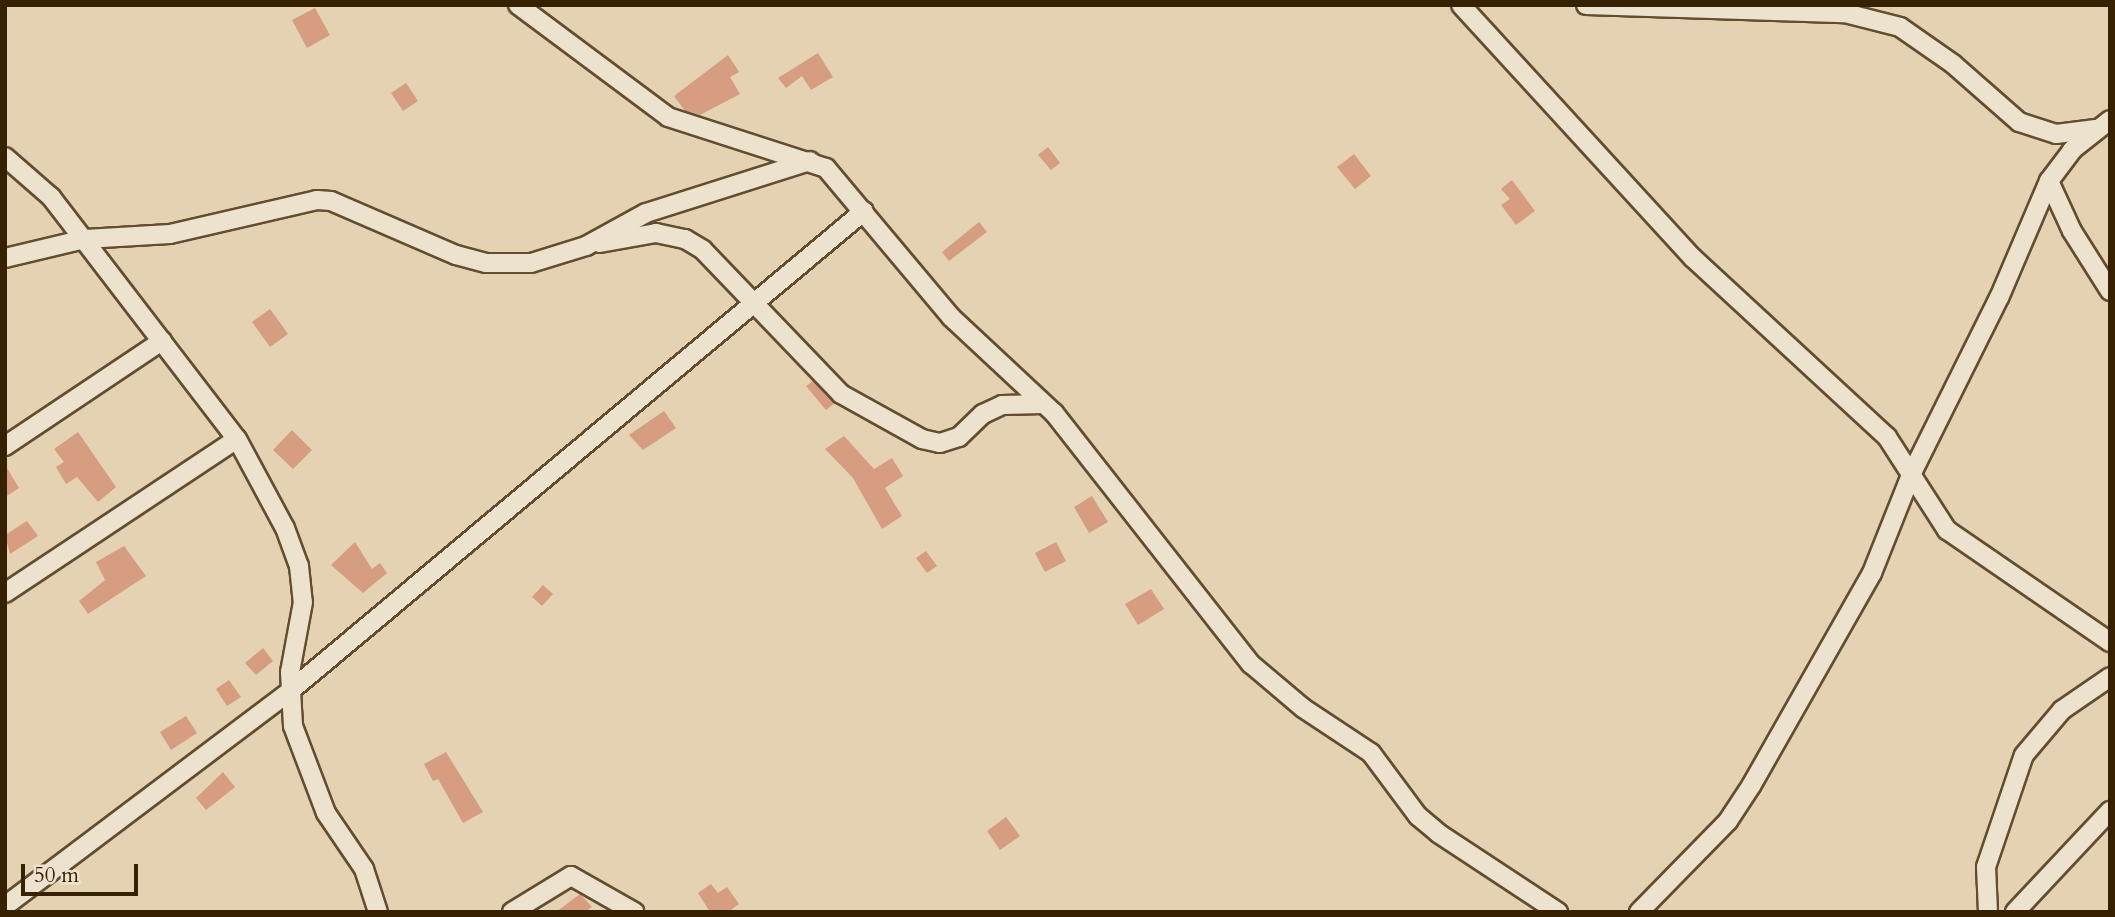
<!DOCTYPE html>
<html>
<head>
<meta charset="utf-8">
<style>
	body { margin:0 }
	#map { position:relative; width:2115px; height:917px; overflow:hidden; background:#e4d2b3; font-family:Cardo,serif }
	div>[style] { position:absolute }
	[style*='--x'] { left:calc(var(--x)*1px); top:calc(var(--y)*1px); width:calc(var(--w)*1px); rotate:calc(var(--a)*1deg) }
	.building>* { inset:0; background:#d69d80 }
	.roads { filter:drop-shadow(2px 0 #624d2f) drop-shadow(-2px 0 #624d2f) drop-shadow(0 2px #624d2f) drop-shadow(0 -2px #624d2f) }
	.minor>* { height:18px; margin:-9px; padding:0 9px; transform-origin:9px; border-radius:9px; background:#ede2ce }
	span { translate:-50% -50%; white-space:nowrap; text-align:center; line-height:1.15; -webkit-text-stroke:5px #ede2ce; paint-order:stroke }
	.frame { position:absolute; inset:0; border:7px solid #362103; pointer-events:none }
	.scale { position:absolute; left:21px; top:864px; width:117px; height:32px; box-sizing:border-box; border:4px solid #362103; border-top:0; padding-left:9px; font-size:21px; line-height:24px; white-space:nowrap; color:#362103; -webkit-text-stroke:5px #ede2ce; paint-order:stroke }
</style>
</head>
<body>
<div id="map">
	<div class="building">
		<i style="clip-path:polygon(315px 8px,330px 35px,307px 48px,292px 20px)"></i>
		<i style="clip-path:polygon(818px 53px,833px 77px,811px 90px,802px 76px,786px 88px,778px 78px)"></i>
		<i style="clip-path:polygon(728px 55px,739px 72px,730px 77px,740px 94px,700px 115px,685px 111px,674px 96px)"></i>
		<i style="clip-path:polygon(406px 83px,418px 101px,403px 111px,391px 93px)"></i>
		<i style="clip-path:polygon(1048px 147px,1060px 163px,1051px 170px,1038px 155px)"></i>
		<i style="clip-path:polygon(1354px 154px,1371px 176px,1355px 189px,1337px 167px)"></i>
		<i style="clip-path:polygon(1512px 180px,1535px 211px,1516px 225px,1501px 205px,1510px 199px,1501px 189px)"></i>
		<i style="clip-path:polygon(979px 222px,987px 232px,949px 261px,942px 252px)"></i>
		<i style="clip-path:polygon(270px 309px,288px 334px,270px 347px,252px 322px)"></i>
		<i style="clip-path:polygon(813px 381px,835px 403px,826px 410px,806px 386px)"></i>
		<i style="clip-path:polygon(664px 411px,676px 428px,643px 450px,629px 435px)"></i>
		<i style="clip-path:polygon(292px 430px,312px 450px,293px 469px,273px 450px)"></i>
		<i style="clip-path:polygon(78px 432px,116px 487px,98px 502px,77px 477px,66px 484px,56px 467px,64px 462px,54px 449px)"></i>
		<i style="clip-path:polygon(844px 436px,874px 469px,892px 458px,903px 476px,885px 488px,902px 516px,882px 529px,853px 478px,825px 449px)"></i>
		<i style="clip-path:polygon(5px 465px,19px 488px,5px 497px)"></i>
		<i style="clip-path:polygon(1092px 496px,1108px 522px,1089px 533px,1074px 507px)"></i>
		<i style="clip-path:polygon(27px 521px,38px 536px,10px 554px,5px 535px)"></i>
		<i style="clip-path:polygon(355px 542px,372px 569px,380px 563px,387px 573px,363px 593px,331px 565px)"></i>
		<i style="clip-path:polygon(1056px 542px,1066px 561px,1045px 572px,1035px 553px)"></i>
		<i style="clip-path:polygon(124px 546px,146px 576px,88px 614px,79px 601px,105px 580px,96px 562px)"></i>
		<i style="clip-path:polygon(926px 551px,937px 566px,927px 573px,916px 558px)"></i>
		<i style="clip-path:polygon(543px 585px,553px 594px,542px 606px,532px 597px)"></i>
		<i style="clip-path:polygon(1151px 589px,1164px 609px,1138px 625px,1125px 604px)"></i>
		<i style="clip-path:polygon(263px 648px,273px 661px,256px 675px,245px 663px)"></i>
		<i style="clip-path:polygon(229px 680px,241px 697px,227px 706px,216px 689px)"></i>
		<i style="clip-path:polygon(186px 716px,197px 733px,171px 750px,160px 732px)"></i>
		<i style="clip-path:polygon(446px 752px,483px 812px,463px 823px,438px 779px,433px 781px,424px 764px)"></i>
		<i style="clip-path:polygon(223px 772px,235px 787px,206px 810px,196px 798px)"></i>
		<i style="clip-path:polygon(1006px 817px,1020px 836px,1000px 850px,987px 831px)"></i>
		<i style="clip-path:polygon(711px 884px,718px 893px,727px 887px,739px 904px,728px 912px,710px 912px,698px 893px)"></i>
		<i style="clip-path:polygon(580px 894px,592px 907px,585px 912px,556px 912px)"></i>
	</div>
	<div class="roads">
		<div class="minor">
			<i style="--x:518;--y:5;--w:187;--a:36.7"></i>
			<i style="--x:668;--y:117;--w:166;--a:17.9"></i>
			<i style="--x:826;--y:168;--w:194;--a:50"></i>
			<i style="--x:951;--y:317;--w:141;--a:43"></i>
			<i style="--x:1054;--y:413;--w:319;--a:51.9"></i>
			<i style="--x:1251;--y:664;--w:68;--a:40.2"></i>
			<i style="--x:1303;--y:708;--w:82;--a:33.5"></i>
			<i style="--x:1371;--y:753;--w:79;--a:53.3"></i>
			<i style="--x:1418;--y:816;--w:26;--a:40"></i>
			<i style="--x:1438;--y:833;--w:144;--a:33.4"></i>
			<i style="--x:1461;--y:5;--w:343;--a:47.5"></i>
			<i style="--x:1693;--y:258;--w:264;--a:42.7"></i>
			<i style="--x:1887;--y:437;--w:111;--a:57.2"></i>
			<i style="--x:1947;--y:530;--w:198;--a:34.5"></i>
			<i style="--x:1586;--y:5;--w:259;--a:1.8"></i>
			<i style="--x:1840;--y:5;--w:9;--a:58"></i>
			<i style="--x:1845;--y:13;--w:57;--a:14.3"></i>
			<i style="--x:1900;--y:27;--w:65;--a:34.9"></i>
			<i style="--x:1953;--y:64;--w:88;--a:41.3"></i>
			<i style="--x:2019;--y:122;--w:39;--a:18"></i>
			<i style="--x:2056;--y:134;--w:40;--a:-7.1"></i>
			<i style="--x:5;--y:157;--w:61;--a:41"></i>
			<i style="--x:51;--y:197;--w:305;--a:52.5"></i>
			<i style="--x:237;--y:439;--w:101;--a:61.7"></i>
			<i style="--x:285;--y:528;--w:40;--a:69.8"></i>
			<i style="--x:299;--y:566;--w:36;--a:84"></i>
			<i style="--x:303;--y:602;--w:71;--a:100.5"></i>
			<i style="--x:290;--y:672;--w:54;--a:86.8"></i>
			<i style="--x:293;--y:726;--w:93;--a:69.2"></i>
			<i style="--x:326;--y:813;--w:68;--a:55.8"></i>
			<i style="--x:364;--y:869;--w:45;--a:72"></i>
			<i style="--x:2049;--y:181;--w:55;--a:65.3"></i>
			<i style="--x:2072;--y:231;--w:71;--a:57.7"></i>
			<i style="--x:600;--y:243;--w:57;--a:-10.1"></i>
			<i style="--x:656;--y:233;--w:30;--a:12"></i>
			<i style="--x:685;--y:239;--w:21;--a:31"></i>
			<i style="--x:703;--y:250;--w:199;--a:46.2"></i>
			<i style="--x:841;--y:394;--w:93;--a:29.1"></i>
			<i style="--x:922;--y:439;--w:18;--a:13"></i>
			<i style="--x:940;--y:443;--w:20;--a:-18"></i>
			<i style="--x:959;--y:437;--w:33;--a:-44"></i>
			<i style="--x:983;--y:414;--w:21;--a:-25"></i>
			<i style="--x:1002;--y:405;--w:42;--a:-1.4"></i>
			<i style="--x:5;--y:258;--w:82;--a:-13.4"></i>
			<i style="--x:85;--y:239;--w:85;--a:-3.4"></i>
			<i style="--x:170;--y:234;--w:151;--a:-13"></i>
			<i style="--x:317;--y:200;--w:14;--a:4"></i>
			<i style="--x:331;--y:201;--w:136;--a:23.4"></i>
			<i style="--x:456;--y:255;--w:31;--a:15"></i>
			<i style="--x:486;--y:263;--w:45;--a:0"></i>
			<i style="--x:531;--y:263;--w:58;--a:-17.2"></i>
			<i style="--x:586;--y:246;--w:68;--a:-28.8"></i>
			<i style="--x:646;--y:213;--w:172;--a:-17.6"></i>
			<i style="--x:5;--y:446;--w:189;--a:-33.8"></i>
			<i style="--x:5;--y:593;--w:278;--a:-33.6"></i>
			<i style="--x:5;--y:906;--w:357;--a:-37"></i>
			<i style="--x:290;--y:691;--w:748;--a:-39.9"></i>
			<i style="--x:512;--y:912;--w:69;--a:-31.4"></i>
			<i style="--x:571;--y:876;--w:73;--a:29.7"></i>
			<i style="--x:1639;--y:912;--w:127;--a:-45.6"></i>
			<i style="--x:1728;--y:821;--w:42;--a:-56.7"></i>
			<i style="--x:1751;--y:786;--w:245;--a:-60.4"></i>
			<i style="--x:1872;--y:573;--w:105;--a:-68.3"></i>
			<i style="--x:1911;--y:475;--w:198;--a:-63.6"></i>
			<i style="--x:1999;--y:298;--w:127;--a:-66.9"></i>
			<i style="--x:2049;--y:181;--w:39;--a:-53"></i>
			<i style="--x:2072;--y:150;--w:48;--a:-38.3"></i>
			<i style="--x:1988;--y:912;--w:45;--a:-92.5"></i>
			<i style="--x:1986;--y:867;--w:118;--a:-71.3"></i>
			<i style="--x:2024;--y:755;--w:59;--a:-49.8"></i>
			<i style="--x:2062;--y:710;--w:58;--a:-34.5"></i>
			<i style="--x:2015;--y:912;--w:139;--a:-46.8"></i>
		</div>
	</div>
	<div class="frame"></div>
	<div class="scale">50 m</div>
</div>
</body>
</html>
